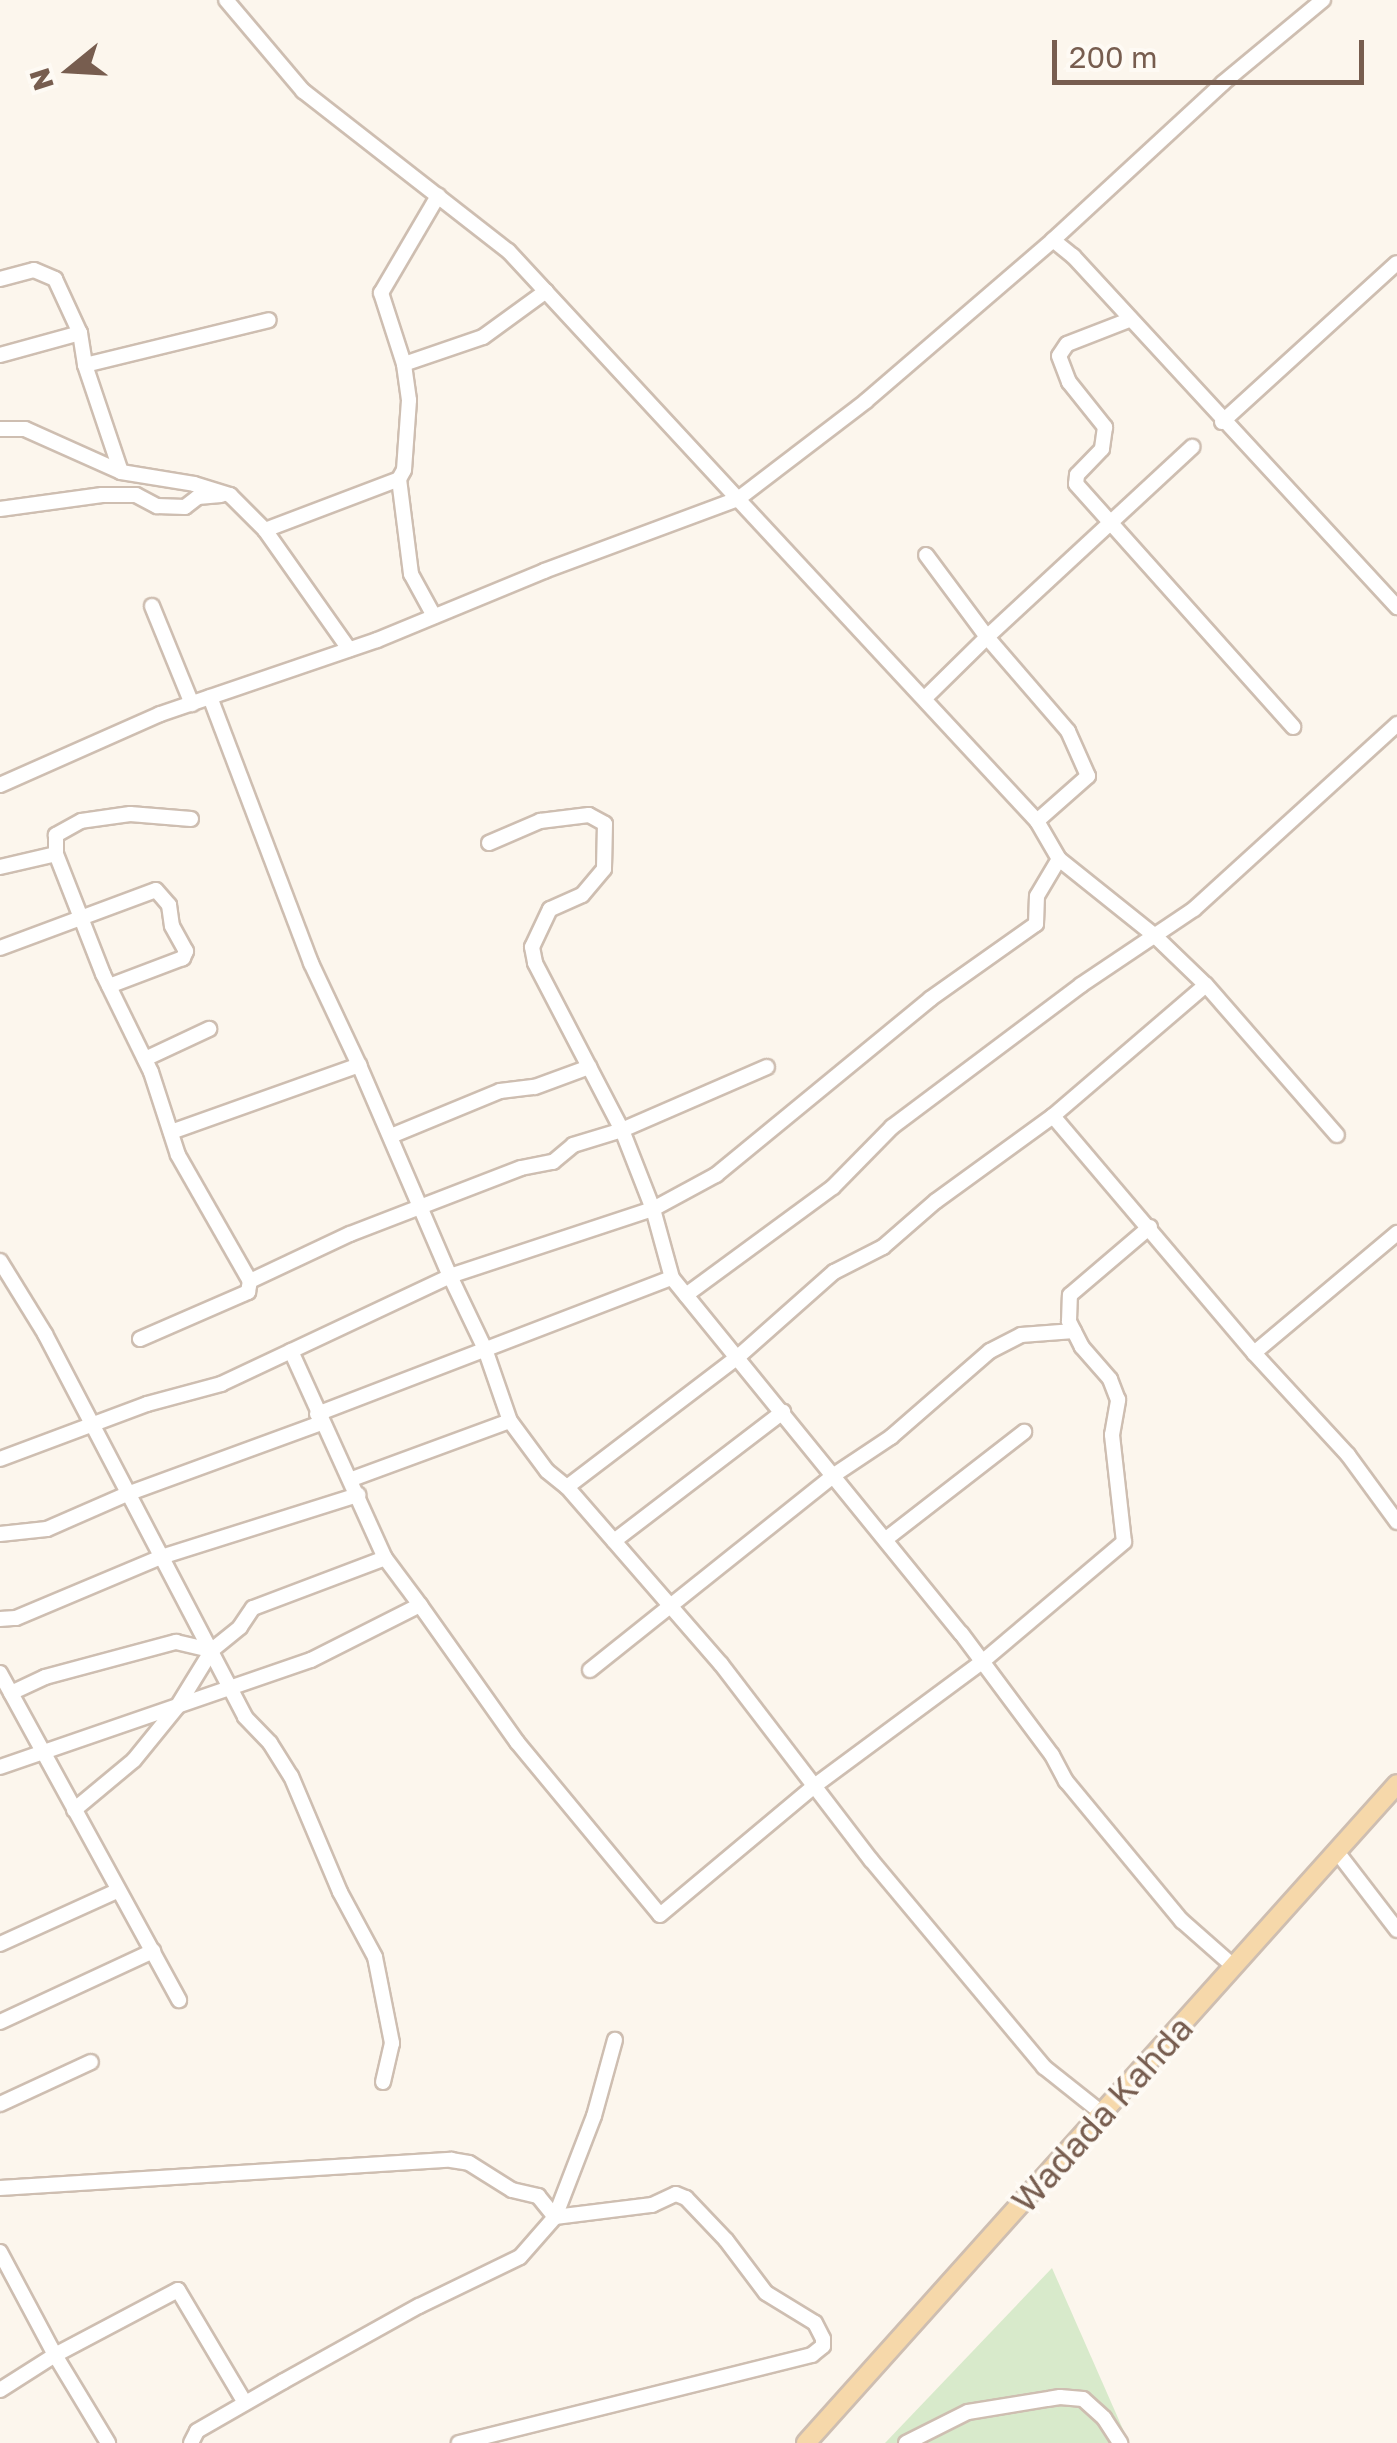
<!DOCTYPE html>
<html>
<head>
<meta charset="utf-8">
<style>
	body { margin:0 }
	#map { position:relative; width:1397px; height:2443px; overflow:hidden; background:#fcf6ed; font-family:"Golos Text",sans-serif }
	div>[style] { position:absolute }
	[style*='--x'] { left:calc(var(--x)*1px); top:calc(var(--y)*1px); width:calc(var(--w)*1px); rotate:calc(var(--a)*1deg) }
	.green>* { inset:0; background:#d8eacb }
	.roads { filter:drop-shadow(2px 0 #cebeb1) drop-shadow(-2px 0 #cebeb1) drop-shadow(0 2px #cebeb1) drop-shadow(0 -2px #cebeb1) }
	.minor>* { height:14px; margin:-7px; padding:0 7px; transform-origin:7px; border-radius:7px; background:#fff }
	.major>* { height:18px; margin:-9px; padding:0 9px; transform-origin:9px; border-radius:9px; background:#f6d8aa }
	span { translate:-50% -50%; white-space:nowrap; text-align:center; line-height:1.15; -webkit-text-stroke:8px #fefaf4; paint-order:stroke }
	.street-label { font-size:35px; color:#775d4f }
	.north { position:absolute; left:20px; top:20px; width:100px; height:100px; -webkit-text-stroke:8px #fefaf4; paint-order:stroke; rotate:252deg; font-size:28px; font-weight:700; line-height:40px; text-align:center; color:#775d4f }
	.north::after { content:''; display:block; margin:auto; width:35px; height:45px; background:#775d4f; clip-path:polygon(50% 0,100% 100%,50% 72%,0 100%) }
	.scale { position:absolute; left:1052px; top:40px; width:312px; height:45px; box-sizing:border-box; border:5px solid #775d4f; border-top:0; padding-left:12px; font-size:30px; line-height:35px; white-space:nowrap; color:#775d4f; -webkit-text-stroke:8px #fefaf4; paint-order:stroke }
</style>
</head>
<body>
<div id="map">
	<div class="green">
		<i style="clip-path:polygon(1052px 2268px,1129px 2443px,885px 2443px)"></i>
	</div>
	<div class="roads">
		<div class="minor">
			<i style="--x:1053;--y:240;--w:26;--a:39"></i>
			<i style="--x:1073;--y:256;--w:478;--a:47.3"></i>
			<i style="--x:0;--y:279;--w:35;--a:-15"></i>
			<i style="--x:34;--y:270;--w:23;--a:23"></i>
			<i style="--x:55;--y:279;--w:60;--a:65.2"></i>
			<i style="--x:80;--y:333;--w:32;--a:81"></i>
			<i style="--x:85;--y:365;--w:113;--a:71.4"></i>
			<i style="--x:1129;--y:320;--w:66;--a:158.8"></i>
			<i style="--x:1067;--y:344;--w:14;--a:124"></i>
			<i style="--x:1059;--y:356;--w:28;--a:69"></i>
			<i style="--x:1069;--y:382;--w:58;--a:51.3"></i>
			<i style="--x:1105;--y:427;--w:22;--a:98"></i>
			<i style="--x:1102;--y:449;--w:36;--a:134"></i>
			<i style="--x:1077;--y:475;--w:9;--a:96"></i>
			<i style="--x:1076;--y:484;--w:326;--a:48.2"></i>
			<i style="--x:0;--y:355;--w:83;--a:-15.4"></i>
			<i style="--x:404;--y:364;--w:83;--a:-18.9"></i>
			<i style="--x:483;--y:337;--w:78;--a:-36.1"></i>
			<i style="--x:85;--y:365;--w:189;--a:-13.7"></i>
			<i style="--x:1222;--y:422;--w:236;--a:-42.3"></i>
			<i style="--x:0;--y:429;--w:25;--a:0"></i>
			<i style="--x:25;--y:429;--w:105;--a:24.1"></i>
			<i style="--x:121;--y:472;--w:74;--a:9.3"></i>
			<i style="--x:194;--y:484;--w:38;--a:17"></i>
			<i style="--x:230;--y:495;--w:49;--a:45"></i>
			<i style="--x:265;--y:530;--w:146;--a:54.8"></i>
			<i style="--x:399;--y:479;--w:96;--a:82.8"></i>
			<i style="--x:411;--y:574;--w:48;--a:61.3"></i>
			<i style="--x:0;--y:509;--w:103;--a:-7.8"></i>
			<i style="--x:102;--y:495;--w:34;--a:0"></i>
			<i style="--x:136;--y:495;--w:24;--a:28"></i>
			<i style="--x:157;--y:506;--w:28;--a:2"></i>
			<i style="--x:185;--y:507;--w:16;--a:-38"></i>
			<i style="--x:198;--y:497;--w:23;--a:-5"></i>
			<i style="--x:265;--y:530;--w:143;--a:-20.8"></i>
			<i style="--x:399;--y:479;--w:10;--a:-61"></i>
			<i style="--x:404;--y:470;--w:70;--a:-85.9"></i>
			<i style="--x:409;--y:400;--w:36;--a:-98"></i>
			<i style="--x:404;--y:364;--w:75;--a:-107.9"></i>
			<i style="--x:381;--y:293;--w:113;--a:-59.6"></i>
			<i style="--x:152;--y:606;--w:106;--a:67.8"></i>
			<i style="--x:210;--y:697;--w:285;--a:69.2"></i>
			<i style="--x:311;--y:963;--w:113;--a:64.8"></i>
			<i style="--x:925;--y:698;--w:87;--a:-44.5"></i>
			<i style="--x:987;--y:637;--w:102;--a:-126.6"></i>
			<i style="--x:0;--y:785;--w:175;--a:-23.9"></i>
			<i style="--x:160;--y:714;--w:229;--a:-18.8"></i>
			<i style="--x:377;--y:640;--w:181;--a:-22.4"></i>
			<i style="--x:544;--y:571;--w:207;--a:-20.4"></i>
			<i style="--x:738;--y:499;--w:338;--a:-132.8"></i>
			<i style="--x:508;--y:251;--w:260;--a:-142"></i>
			<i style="--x:303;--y:91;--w:119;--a:-130.2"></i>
			<i style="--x:191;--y:819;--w:61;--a:-175.3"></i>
			<i style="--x:130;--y:814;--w:49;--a:171.9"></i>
			<i style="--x:81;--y:821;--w:29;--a:151"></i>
			<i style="--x:56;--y:835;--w:19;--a:90"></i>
			<i style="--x:56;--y:854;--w:129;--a:68.6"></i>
			<i style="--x:103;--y:974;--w:109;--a:63.9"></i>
			<i style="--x:151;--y:1072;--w:87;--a:72"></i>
			<i style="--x:178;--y:1155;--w:145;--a:60.3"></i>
			<i style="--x:1037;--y:821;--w:68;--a:-41.4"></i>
			<i style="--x:1088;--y:776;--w:49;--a:-114"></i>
			<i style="--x:1068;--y:731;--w:124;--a:-130.8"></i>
			<i style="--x:987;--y:637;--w:280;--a:-42.8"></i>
			<i style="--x:489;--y:843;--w:56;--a:-23.3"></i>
			<i style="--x:540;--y:821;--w:49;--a:-7"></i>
			<i style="--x:589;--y:815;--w:18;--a:29"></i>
			<i style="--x:605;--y:824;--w:45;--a:91.3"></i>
			<i style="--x:604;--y:869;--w:34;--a:130"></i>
			<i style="--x:582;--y:895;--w:35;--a:156"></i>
			<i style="--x:550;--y:909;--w:42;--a:115.3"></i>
			<i style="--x:532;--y:947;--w:16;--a:79"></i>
			<i style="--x:535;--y:963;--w:188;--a:62.5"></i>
			<i style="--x:622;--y:1130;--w:85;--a:68.6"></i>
			<i style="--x:653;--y:1209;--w:72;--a:74.6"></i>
			<i style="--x:672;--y:1278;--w:458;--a:50.9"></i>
			<i style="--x:961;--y:1633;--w:152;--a:53.3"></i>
			<i style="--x:1052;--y:1755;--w:30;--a:62"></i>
			<i style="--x:1066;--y:1781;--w:182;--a:50.4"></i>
			<i style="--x:1182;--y:1921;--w:68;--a:41.4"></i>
			<i style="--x:1059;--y:859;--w:122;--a:38.7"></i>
			<i style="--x:1154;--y:935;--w:72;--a:43.9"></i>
			<i style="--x:1206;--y:985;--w:199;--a:48.9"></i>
			<i style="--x:0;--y:867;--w:57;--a:-13.1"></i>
			<i style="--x:0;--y:948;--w:166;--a:-20.4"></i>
			<i style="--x:156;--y:890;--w:20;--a:49"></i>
			<i style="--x:169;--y:905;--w:21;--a:82"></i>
			<i style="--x:172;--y:926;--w:29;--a:61"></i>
			<i style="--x:186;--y:951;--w:8;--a:113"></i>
			<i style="--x:183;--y:958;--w:79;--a:159.3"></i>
			<i style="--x:145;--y:1059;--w:71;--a:-25.1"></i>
			<i style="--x:1053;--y:1116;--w:311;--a:49.7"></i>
			<i style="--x:1254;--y:1353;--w:139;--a:47.3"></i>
			<i style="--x:1348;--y:1455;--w:83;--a:53.8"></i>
			<i style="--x:171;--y:1132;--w:200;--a:-19.6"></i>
			<i style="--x:359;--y:1065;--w:230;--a:66.7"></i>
			<i style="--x:450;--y:1276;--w:214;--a:-18.3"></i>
			<i style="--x:653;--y:1209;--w:72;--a:-28.4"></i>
			<i style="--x:716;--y:1175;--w:277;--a:-39.4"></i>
			<i style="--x:930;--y:999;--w:130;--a:-35.3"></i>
			<i style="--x:1036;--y:924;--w:28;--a:-88"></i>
			<i style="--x:1037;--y:896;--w:43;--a:-59.3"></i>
			<i style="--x:1059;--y:859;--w:44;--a:-120.1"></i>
			<i style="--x:1037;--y:821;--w:439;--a:-132.9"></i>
			<i style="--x:738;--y:499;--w:161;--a:-37.4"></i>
			<i style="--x:866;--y:401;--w:247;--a:-40.7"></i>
			<i style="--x:1053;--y:240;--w:231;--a:-42.7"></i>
			<i style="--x:1223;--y:83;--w:130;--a:-39.7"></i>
			<i style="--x:391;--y:1136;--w:118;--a:-22.4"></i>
			<i style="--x:500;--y:1091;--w:35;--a:-7"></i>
			<i style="--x:535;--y:1087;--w:58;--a:-20.3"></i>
			<i style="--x:0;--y:1261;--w:86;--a:58.3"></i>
			<i style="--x:45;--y:1334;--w:432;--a:62.4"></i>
			<i style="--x:245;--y:1717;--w:36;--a:46"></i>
			<i style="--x:270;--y:1743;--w:39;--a:58"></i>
			<i style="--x:291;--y:1776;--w:126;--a:67.1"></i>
			<i style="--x:340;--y:1892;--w:74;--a:61.7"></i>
			<i style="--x:375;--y:1957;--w:88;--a:78.8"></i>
			<i style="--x:392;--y:2043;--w:40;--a:103"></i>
			<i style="--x:686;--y:1295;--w:182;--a:-36.3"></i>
			<i style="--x:833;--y:1187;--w:84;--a:-45.5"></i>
			<i style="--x:892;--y:1127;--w:236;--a:-36.9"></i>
			<i style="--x:1081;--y:985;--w:136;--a:-33.9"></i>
			<i style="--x:1194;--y:909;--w:275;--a:-42.3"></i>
			<i style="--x:140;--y:1339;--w:118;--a:-23.5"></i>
			<i style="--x:248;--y:1292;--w:11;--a:-80"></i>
			<i style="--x:250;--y:1281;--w:110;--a:-25.2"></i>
			<i style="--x:350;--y:1234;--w:183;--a:-21.1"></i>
			<i style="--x:521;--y:1168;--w:33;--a:-11"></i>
			<i style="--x:553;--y:1162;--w:26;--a:-40"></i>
			<i style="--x:573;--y:1145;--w:51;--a:-17"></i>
			<i style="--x:622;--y:1130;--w:158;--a:-23.5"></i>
			<i style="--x:291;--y:1351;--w:227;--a:65.6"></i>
			<i style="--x:385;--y:1558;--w:59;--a:53.3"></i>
			<i style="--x:1254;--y:1353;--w:187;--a:-40"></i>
			<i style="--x:317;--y:1414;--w:380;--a:-21"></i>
			<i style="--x:0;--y:1459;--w:157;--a:-20.5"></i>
			<i style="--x:147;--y:1404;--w:77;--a:-15.1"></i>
			<i style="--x:221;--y:1384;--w:253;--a:-25.2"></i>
			<i style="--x:450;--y:1276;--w:81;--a:64.4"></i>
			<i style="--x:485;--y:1349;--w:76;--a:70.9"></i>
			<i style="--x:510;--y:1421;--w:62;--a:53.5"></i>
			<i style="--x:547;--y:1471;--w:26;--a:39"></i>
			<i style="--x:567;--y:1487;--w:235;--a:49"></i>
			<i style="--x:721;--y:1664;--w:247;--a:52.6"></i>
			<i style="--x:871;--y:1860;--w:270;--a:50.1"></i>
			<i style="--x:1044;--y:2067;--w:75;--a:38.5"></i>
			<i style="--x:352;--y:1479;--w:168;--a:-20.2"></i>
			<i style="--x:567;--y:1487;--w:216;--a:-37.3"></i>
			<i style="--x:739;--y:1356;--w:127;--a:-41.5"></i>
			<i style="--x:834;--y:1272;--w:55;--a:-27"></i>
			<i style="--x:883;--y:1247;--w:70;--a:-41"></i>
			<i style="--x:936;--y:1201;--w:145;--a:-36"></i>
			<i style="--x:1053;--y:1116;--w:201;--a:-40.6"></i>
			<i style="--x:0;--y:1534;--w:47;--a:-6.1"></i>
			<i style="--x:47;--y:1529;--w:87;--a:-23.6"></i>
			<i style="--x:127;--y:1494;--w:207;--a:-20.1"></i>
			<i style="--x:886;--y:1539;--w:175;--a:-37.8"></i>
			<i style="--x:614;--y:1541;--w:213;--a:-37.4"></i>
			<i style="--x:0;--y:1619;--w:16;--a:-4"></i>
			<i style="--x:16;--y:1618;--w:157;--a:-22.8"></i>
			<i style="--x:161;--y:1557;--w:207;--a:-17.5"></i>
			<i style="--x:590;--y:1670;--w:312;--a:-38.6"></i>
			<i style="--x:834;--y:1475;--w:69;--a:-33.7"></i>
			<i style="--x:891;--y:1437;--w:131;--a:-41"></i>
			<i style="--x:990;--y:1351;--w:35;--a:-27"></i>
			<i style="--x:1021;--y:1335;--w:53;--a:-4.3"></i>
			<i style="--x:0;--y:1673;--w:373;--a:61.3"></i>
			<i style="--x:11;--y:1693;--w:38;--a:-25"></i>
			<i style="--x:45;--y:1677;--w:136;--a:-15"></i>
			<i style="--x:176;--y:1642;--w:37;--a:13"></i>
			<i style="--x:0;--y:1767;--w:329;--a:-19"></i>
			<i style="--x:311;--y:1660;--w:122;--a:-26.8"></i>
			<i style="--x:420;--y:1605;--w:168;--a:54.7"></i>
			<i style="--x:517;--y:1742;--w:224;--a:50.4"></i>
			<i style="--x:660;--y:1915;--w:199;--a:-39.9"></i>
			<i style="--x:813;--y:1787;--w:210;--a:-36.5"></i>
			<i style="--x:982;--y:1662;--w:186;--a:-40.2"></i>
			<i style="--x:1124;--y:1542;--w:108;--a:-96.4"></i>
			<i style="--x:1112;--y:1435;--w:36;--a:-80"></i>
			<i style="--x:1118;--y:1400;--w:22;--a:-111"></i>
			<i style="--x:1110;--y:1379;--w:43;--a:-131.2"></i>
			<i style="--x:1082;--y:1347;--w:29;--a:-117"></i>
			<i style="--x:1069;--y:1321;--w:26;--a:-88"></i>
			<i style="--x:1070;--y:1295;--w:105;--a:-40.4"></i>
			<i style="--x:74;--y:1810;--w:78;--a:-39.8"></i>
			<i style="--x:134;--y:1760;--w:68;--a:-50.9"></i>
			<i style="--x:177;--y:1707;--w:67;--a:-58.4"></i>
			<i style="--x:212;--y:1650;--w:36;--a:-39"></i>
			<i style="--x:240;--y:1627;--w:23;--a:-56"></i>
			<i style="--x:253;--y:1608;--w:141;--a:-20.7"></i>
			<i style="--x:1338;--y:1853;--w:97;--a:52.5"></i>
			<i style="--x:0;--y:1944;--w:128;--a:-24.4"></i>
			<i style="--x:0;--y:2022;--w:169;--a:-24.9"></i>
			<i style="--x:0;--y:2104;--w:100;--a:-24.8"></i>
			<i style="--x:0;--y:2188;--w:452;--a:-3.6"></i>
			<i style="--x:451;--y:2160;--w:18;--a:9"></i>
			<i style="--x:469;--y:2163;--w:51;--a:32.1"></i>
			<i style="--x:512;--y:2190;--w:27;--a:13"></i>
			<i style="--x:538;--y:2196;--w:27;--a:51"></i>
			<i style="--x:555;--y:2217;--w:98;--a:-7.1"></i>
			<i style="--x:652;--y:2205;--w:26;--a:-25"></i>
			<i style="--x:676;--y:2194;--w:11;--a:22"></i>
			<i style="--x:686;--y:2198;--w:58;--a:46.4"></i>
			<i style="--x:726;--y:2240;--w:66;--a:53"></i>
			<i style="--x:766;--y:2293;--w:57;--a:31.5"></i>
			<i style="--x:815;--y:2323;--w:18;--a:63"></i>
			<i style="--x:823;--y:2339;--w:7;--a:90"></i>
			<i style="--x:823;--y:2346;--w:14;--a:141"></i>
			<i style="--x:812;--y:2355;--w:364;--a:166"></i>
			<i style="--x:0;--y:2252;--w:117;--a:61.9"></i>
			<i style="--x:55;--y:2355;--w:139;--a:-27.9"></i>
			<i style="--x:178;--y:2290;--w:131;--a:59.3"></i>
			<i style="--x:0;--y:2390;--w:65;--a:-32.5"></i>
			<i style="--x:55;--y:2355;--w:103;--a:58.9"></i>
			<i style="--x:191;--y:2443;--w:13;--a:-63"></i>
			<i style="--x:197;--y:2431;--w:100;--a:-29.9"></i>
			<i style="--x:284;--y:2381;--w:154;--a:-29.1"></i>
			<i style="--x:419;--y:2306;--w:112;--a:-25.9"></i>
			<i style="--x:520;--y:2257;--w:53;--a:-48.8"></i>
			<i style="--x:555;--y:2217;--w:108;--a:-68.9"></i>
			<i style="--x:594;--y:2116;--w:79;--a:-74.6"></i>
			<i style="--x:906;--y:2443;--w:69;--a:-26.6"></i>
			<i style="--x:968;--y:2412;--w:93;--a:-9.3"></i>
			<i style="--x:1060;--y:2397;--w:23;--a:5"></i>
			<i style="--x:1083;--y:2399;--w:28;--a:42"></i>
			<i style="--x:1104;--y:2418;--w:30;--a:57"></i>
		</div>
		<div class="major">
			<i style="--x:806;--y:2443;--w:885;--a:-48.11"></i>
		</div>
	</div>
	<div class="street-label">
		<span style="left:1102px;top:2114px;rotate:-48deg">Wadada Kahda</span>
	</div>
	<div class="north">N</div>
	<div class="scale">200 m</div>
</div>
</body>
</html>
